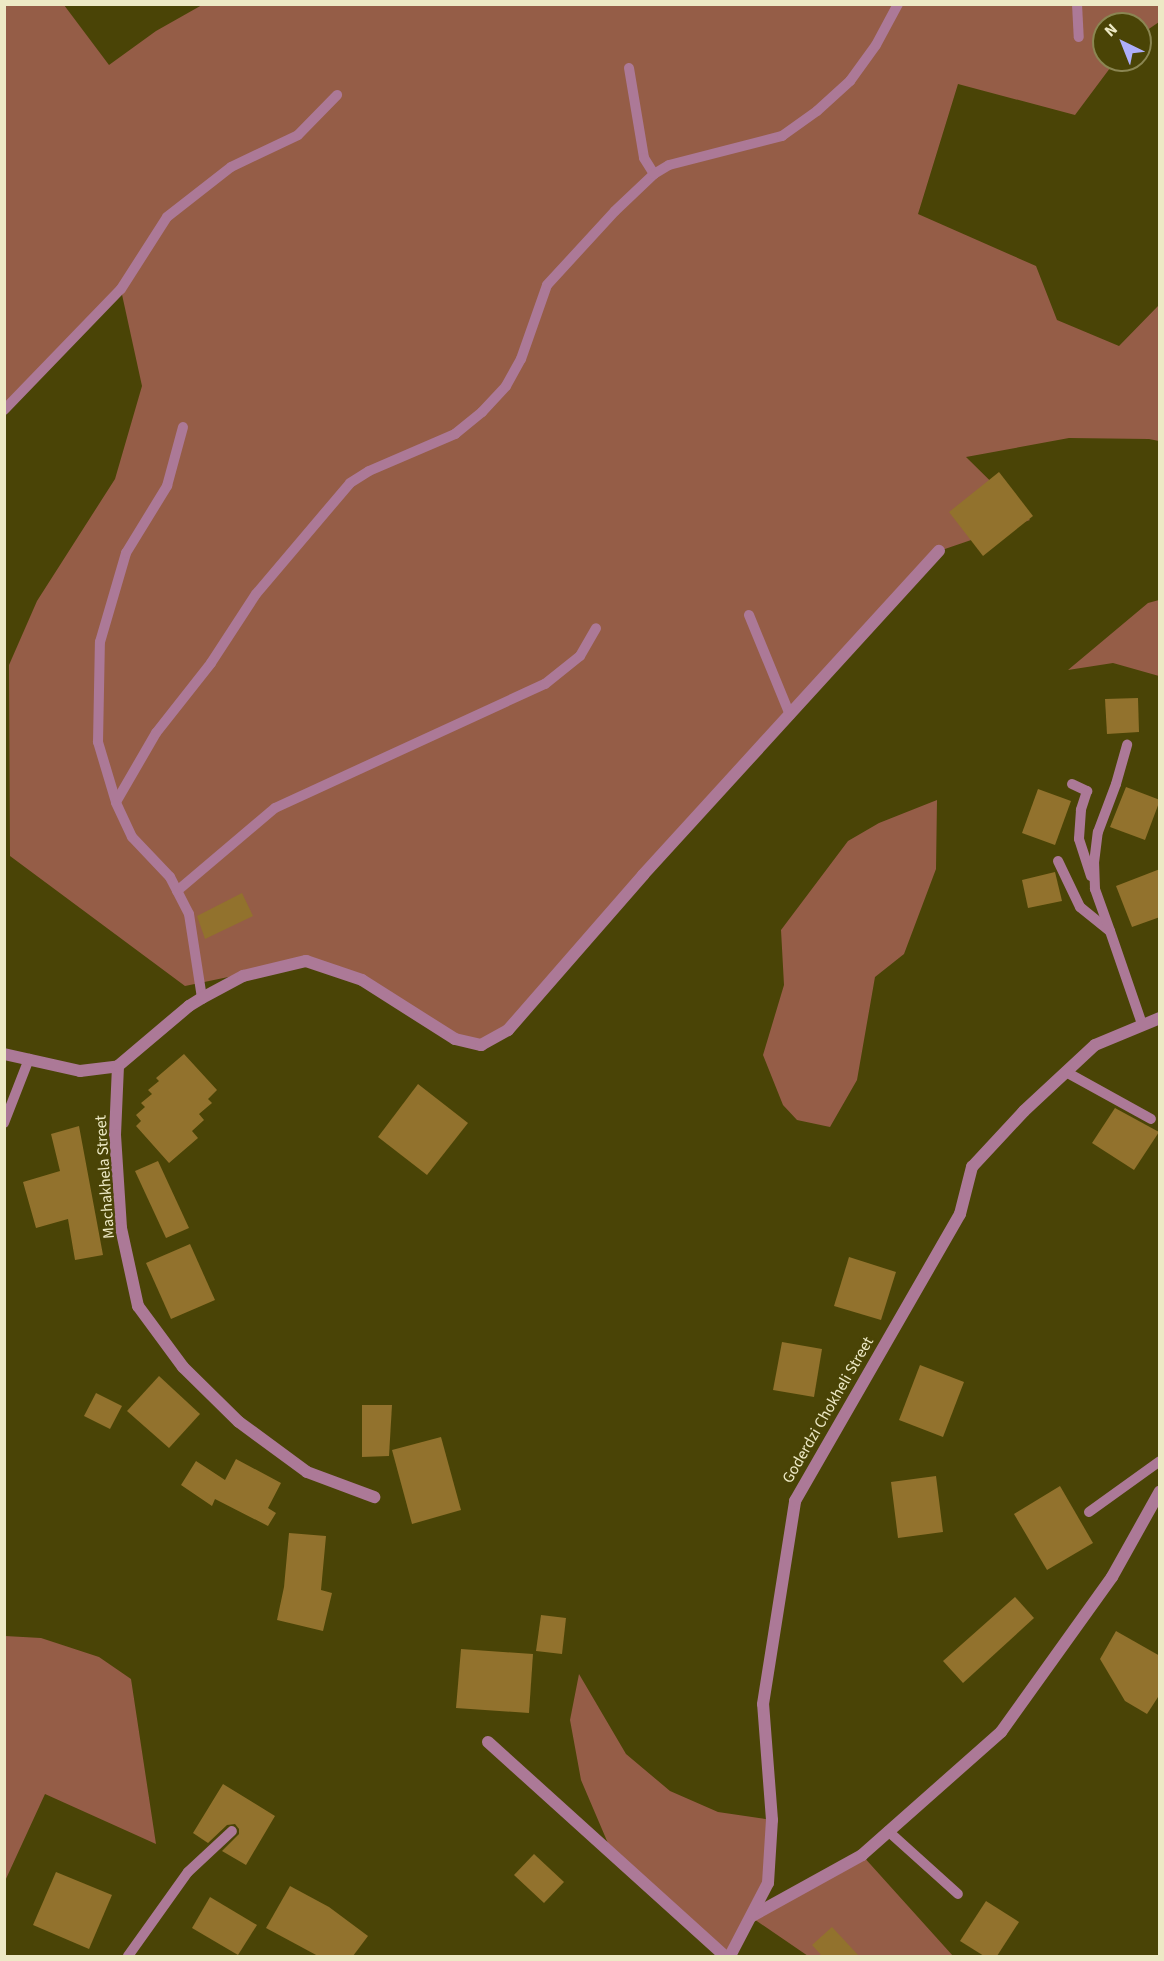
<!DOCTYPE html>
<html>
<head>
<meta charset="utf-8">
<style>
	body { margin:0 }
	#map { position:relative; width:1164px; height:1961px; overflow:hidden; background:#4a4406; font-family:"Source Sans 3",sans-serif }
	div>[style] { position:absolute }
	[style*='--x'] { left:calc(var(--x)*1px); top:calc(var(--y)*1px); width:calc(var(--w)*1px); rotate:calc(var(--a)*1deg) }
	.green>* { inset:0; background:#955d47 }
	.building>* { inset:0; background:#92722d }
	.service>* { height:10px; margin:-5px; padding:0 5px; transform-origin:5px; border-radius:5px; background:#ac7997 }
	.minor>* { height:12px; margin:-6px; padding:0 6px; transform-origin:6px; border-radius:6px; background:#ac7997 }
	span { translate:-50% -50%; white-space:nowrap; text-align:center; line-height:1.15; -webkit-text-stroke:5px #4a4406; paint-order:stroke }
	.street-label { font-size:16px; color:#ede9c5 }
	.frame { position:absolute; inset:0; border:6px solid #ede9c5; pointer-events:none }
	.north { position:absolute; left:1092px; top:12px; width:60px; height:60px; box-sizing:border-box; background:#4a4406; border:2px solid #8b8652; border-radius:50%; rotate:317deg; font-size:16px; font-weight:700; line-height:24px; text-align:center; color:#ede9c5 }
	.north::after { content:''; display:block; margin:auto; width:21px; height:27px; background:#aeaefb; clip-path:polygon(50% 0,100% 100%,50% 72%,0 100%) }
</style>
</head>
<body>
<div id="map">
	<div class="green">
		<i style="clip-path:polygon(5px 5px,64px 5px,109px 65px,156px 31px,202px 5px,1159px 5px,1159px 22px,1140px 35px,1140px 24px,1104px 24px,1104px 60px,1116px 60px,1075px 115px,958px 84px,918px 214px,1036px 266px,1057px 320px,1119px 346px,1159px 305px,1159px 441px,1149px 439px,1069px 438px,966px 457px,1030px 520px,939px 551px,508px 1030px,481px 1045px,455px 1039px,362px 980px,306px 961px,185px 986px,10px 856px,9px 665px,37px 601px,115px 479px,142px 386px,121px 290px,5px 410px)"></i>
		<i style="clip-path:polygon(1159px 600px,1159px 676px,1113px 663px,1068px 670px,1148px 603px)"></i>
		<i style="clip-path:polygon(937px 800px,936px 869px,904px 954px,875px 977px,857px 1080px,830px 1127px,797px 1120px,783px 1105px,763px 1055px,784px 985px,781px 930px,848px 841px,879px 823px)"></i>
		<i style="clip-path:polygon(5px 1636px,41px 1638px,99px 1657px,131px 1679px,156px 1844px,45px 1794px,5px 1881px)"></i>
		<i style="clip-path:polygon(579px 1674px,626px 1754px,670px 1791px,718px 1812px,772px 1820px,768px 1883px,752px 1915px,862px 1855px,953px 1956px,808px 1956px,751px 1917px,730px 1956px,613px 1855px,581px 1780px,570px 1720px)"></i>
	</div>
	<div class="building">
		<i style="clip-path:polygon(999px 472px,1033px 516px,983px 556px,949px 512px)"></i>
		<i style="clip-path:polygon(1138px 698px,1139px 732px,1107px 734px,1105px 699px)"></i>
		<i style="clip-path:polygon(1126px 787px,1160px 800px,1145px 840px,1110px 827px)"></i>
		<i style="clip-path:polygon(1038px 789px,1071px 801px,1055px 845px,1022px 833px)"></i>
		<i style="clip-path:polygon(1160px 869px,1160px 917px,1132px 927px,1116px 886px)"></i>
		<i style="clip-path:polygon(1055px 872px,1062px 901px,1028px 908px,1022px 880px)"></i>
		<i style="clip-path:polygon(242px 893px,253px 916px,205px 939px,197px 916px)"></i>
		<i style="clip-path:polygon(184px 1054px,217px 1090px,208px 1099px,212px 1103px,199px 1114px,204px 1120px,192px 1131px,198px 1138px,169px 1163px,136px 1126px,141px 1121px,136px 1115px,145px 1107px,141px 1103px,152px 1094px,148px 1090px,159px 1081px,156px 1078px)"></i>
		<i style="clip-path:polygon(418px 1084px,468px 1123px,427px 1175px,378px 1137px)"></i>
		<i style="clip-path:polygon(1115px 1108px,1159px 1132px,1134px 1170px,1092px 1143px)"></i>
		<i style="clip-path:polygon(79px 1126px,103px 1255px,75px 1260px,68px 1219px,36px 1228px,23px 1182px,60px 1171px,51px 1134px)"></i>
		<i style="clip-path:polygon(158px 1161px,189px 1228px,166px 1238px,135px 1171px)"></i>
		<i style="clip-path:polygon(190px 1244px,215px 1300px,171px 1319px,146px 1263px)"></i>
		<i style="clip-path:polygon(849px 1257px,896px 1272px,881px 1320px,834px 1306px)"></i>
		<i style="clip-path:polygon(782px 1342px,822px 1349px,814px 1397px,773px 1390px)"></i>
		<i style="clip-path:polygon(920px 1365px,964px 1382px,943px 1437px,899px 1420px)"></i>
		<i style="clip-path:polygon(159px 1376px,200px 1414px,169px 1448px,127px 1411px)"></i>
		<i style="clip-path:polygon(96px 1393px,122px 1406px,110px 1429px,84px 1416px)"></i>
		<i style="clip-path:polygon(362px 1405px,392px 1405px,389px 1456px,362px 1457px)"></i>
		<i style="clip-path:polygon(441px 1437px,461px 1510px,412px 1524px,392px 1450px)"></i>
		<i style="clip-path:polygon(236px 1459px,281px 1483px,268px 1508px,276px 1513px,268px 1526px,215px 1499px,212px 1506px,181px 1485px,196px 1461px,225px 1480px)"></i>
		<i style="clip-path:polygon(936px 1476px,943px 1532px,898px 1538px,891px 1482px)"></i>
		<i style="clip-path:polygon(1060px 1486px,1093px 1543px,1047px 1570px,1014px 1514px)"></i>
		<i style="clip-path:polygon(289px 1533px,326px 1536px,321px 1590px,332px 1593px,323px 1631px,277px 1620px,284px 1587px)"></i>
		<i style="clip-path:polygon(1015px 1597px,1034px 1618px,963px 1683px,943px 1661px)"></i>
		<i style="clip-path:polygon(541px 1615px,566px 1618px,562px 1654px,536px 1651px)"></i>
		<i style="clip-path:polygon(1116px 1631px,1160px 1656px,1160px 1694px,1147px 1714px,1125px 1701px,1100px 1659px)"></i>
		<i style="clip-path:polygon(461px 1649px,533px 1654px,529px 1713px,456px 1708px)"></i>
		<i style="clip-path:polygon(223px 1784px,275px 1816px,246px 1865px,222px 1851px,239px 1834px,239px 1829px,235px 1824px,227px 1825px,208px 1843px,193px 1833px)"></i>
		<i style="clip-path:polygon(534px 1854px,564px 1882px,544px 1903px,514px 1875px)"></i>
		<i style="clip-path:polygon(56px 1872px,112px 1895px,89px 1949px,33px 1925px)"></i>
		<i style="clip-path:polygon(290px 1886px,329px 1907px,368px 1936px,353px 1956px,318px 1956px,266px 1928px)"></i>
		<i style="clip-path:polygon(210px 1897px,257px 1925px,238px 1955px,192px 1928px)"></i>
		<i style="clip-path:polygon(986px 1901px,1019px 1922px,997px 1956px,984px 1956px,960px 1941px)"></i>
		<i style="clip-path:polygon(832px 1927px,859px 1956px,822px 1956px,812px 1945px)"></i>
	</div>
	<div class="service">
		<i style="--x:1077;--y:4;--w:33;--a:87"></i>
		<i style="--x:629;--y:68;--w:91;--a:80.5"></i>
		<i style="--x:644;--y:158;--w:19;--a:58"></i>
		<i style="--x:4;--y:410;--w:168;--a:-46"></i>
		<i style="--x:121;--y:289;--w:85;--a:-57.4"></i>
		<i style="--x:167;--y:217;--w:81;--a:-38"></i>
		<i style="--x:231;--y:167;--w:74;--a:-25.5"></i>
		<i style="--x:298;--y:135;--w:56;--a:-45.7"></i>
		<i style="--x:749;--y:615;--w:108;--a:67.7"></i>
		<i style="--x:1072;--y:784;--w:17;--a:25"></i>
		<i style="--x:1087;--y:791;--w:20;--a:108"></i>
		<i style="--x:1081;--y:810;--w:29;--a:94"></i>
		<i style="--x:1079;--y:839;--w:39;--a:72"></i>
		<i style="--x:116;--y:802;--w:63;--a:-106.7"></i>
		<i style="--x:98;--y:742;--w:100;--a:-88.9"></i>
		<i style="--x:100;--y:642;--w:93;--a:-73.7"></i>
		<i style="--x:126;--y:553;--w:79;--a:-58.5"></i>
		<i style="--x:167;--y:486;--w:61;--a:-74.8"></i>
		<i style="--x:1058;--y:861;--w:51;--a:64.4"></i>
		<i style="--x:1080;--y:907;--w:38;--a:39"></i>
		<i style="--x:1110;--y:931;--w:98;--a:71"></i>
		<i style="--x:177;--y:891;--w:128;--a:-40.3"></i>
		<i style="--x:275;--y:808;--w:297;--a:-24.7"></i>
		<i style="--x:545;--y:684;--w:45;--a:-38.7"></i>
		<i style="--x:580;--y:656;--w:32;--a:-60"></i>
		<i style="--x:1110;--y:931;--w:45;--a:-109.7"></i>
		<i style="--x:1095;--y:889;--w:26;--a:-92"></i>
		<i style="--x:1094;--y:863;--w:31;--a:-83"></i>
		<i style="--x:1098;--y:832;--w:51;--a:-69.4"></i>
		<i style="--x:1116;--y:784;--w:41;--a:-74.2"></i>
		<i style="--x:202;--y:998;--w:85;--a:-98.8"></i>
		<i style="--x:189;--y:914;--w:42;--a:-117.2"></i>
		<i style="--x:170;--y:877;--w:55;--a:-133.5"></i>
		<i style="--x:132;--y:837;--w:38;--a:-115"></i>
		<i style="--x:116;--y:802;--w:80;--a:-59.9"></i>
		<i style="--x:156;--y:733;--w:89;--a:-51.8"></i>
		<i style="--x:211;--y:663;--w:82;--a:-56.9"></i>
		<i style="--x:256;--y:594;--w:145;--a:-49.7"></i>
		<i style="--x:350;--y:483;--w:22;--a:-32"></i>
		<i style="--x:369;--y:471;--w:94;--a:-23.3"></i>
		<i style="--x:455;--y:434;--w:35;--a:-39"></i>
		<i style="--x:482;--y:412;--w:35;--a:-47"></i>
		<i style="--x:506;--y:386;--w:31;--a:-61"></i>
		<i style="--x:521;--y:359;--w:78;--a:-70.6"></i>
		<i style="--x:547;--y:285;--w:100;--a:-47.4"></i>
		<i style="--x:615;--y:211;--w:54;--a:-43.5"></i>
		<i style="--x:654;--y:174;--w:17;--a:-31"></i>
		<i style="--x:669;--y:165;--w:117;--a:-14.4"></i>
		<i style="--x:782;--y:136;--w:43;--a:-35.5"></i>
		<i style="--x:817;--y:111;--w:45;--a:-42.3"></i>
		<i style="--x:850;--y:81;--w:44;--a:-54.2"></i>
		<i style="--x:876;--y:45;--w:47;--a:-61.8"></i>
		<i style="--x:1066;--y:1072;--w:97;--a:28.9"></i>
		<i style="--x:4;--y:1123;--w:69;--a:-68.7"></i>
		<i style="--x:1089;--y:1512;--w:87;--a:-35.7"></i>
		<i style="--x:888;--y:1831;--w:94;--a:42"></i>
		<i style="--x:128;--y:1956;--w:103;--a:-54.5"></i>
		<i style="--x:188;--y:1872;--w:60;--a:-43"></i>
	</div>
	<div class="minor">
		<i style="--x:4;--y:1054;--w:78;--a:12.6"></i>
		<i style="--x:80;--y:1071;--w:38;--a:-7"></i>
		<i style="--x:118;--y:1066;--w:69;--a:92.5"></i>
		<i style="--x:115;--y:1135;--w:93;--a:86.3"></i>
		<i style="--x:121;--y:1228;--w:80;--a:77.7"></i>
		<i style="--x:138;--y:1306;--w:76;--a:53.6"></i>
		<i style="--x:183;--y:1367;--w:78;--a:44.5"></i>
		<i style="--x:239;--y:1422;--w:84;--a:36.3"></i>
		<i style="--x:307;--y:1472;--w:72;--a:20.5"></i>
		<i style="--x:118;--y:1066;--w:93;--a:-40.2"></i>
		<i style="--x:189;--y:1006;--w:15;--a:-32"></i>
		<i style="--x:202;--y:998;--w:47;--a:-28.2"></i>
		<i style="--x:243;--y:976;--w:65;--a:-13.4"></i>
		<i style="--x:306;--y:961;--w:59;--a:18.7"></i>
		<i style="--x:362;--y:980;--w:110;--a:32.4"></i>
		<i style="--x:455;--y:1039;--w:27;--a:13"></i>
		<i style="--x:481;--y:1045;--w:31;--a:-29"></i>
		<i style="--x:508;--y:1030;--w:206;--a:-48.9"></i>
		<i style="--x:643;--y:875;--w:439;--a:-47.6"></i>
		<i style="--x:488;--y:1742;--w:319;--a:42.1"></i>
		<i style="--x:752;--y:1916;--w:126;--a:-29"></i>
		<i style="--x:862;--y:1855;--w:186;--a:-41.5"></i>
		<i style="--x:1001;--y:1732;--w:191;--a:-54.4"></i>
		<i style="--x:1112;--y:1577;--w:98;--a:-60.8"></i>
		<i style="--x:730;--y:1956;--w:82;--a:-62.5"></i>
		<i style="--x:768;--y:1883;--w:63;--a:-86.4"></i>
		<i style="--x:772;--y:1820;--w:116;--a:-94.4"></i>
		<i style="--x:763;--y:1704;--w:206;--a:-81"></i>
		<i style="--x:795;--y:1501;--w:331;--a:-60.1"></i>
		<i style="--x:960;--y:1214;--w:49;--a:-75.7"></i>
		<i style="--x:972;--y:1167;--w:76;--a:-47.1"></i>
		<i style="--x:1024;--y:1111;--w:97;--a:-42.9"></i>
		<i style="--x:1095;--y:1045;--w:70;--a:-22.6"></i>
	</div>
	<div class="street-label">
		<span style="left:105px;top:1177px;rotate:-94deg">Machakhela Street</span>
		<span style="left:828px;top:1410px;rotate:-60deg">Goderdzi Chokheli Street</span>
	</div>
	<div class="frame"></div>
	<div class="north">N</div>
</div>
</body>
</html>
